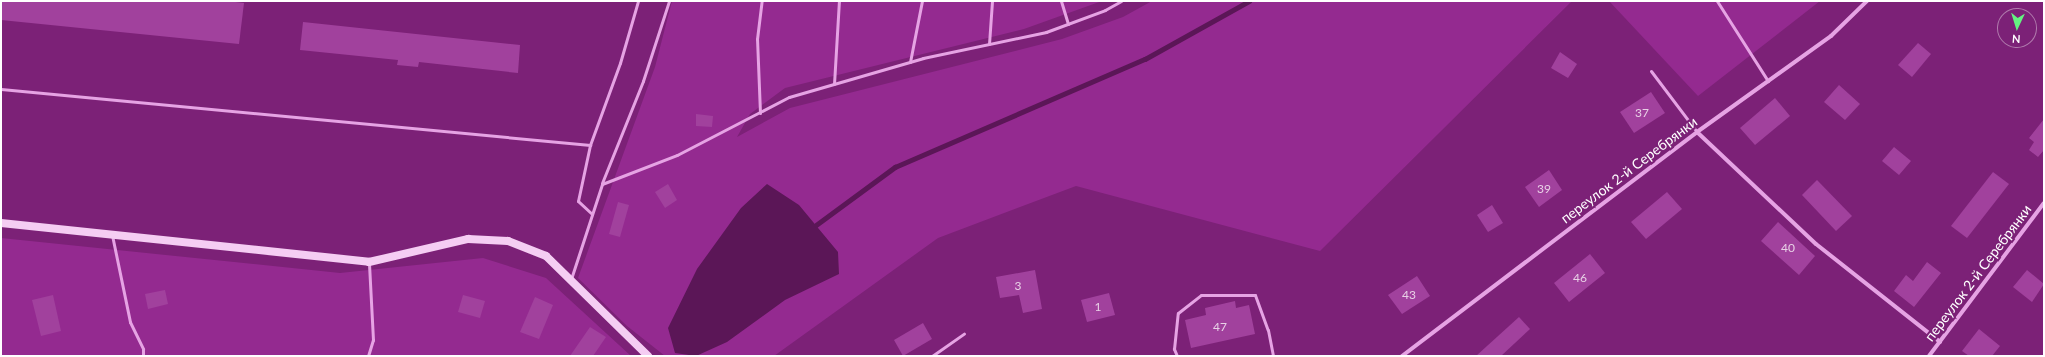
<!DOCTYPE html>
<html>
<head>
<meta charset="utf-8">
<style>
	body { margin:0 }
	#map { position:relative; width:2045px; height:357px; overflow:hidden; background:#7c2177; font-family:Lato,sans-serif }
	div>[style] { position:absolute }
	[style*='--x'] { left:calc(var(--x)*1px); top:calc(var(--y)*1px); width:calc(var(--w)*1px); rotate:calc(var(--a)*1deg) }
	.green>* { inset:0; background:#942a90 }
	.water>* { inset:0; background:#5b1657 }
	.stream>* { height:4.5px; margin:-2.25px; padding:0 2.25px; transform-origin:2.25px; border-radius:2.25px; background:#5b1657 }
	.building>* { inset:0; background:#a1419d }
	.lane>* { height:3px; margin:-1.5px; padding:0 1.5px; transform-origin:1.5px; border-radius:1.5px; background:#e6a3e4 }
	.street>* { height:4px; margin:-2px; padding:0 2px; transform-origin:2px; border-radius:2px; background:#e6a3e4 }
	.secondary>* { height:8px; margin:-4px; padding:0 4px; transform-origin:4px; border-radius:4px; background:#f5cdf3 }
	span { translate:-50% -50%; white-space:nowrap; text-align:center; line-height:1.15; -webkit-text-stroke:4px #7c2177; paint-order:stroke }
	.number-label { font-size:12px; color:#e8d0e6 }
	.number-label span { -webkit-text-stroke-width:0 }
	.street-label { font-size:14px; color:#fff }
	.frame { position:absolute; inset:0; border:2px solid #fff; pointer-events:none }
	.north { position:absolute; left:1997px; top:8px; width:40px; height:40px; box-sizing:border-box; background:#7c2177; border:1px solid #b07aad; border-radius:50%; rotate:184deg; font-size:11px; font-weight:700; line-height:16px; text-align:center; color:#fff }
	.north::after { content:''; display:block; margin:auto; width:14px; height:18px; background:#64f381; clip-path:polygon(50% 0,100% 100%,50% 72%,0 100%) }
</style>
</head>
<body>
<div id="map">
	<div class="green">
		<i style="clip-path:polygon(672px 1px,1102px 1px,1024px 29px,785px 88px,750px 114px,737px 137px,790px 108px,1062px 39px,1123px 17px,1152px 1px,1572px 1px,1320px 251px,1076px 186px,938px 238px,774px 356px,665px 356px,627px 326px,578px 278px,655px 67px)"></i>
		<i style="clip-path:polygon(1609px 1px,1820px 1px,1698px 96px)"></i>
		<i style="clip-path:polygon(1px 238px,340px 273px,483px 258px,546px 278px,631px 356px,1px 356px)"></i>
	</div>
	<div class="water">
		<i style="clip-path:polygon(767px 184px,799px 205px,838px 252px,839px 274px,785px 300px,727px 342px,696px 356px,675px 353px,668px 328px,697px 269px,741px 208px)"></i>
	</div>
	<div class="stream">
		<i style="--x:816;--y:225;--w:98;--a:-36.3"></i>
		<i style="--x:895;--y:167;--w:272;--a:-23.4"></i>
		<i style="--x:1145;--y:59;--w:119;--a:-29.1"></i>
	</div>
	<div class="building">
		<i style="clip-path:polygon(1px 1px,227px 1px,244px 3px,239px 44px,1px 20px)"></i>
		<i style="clip-path:polygon(303px 22px,520px 45px,518px 73px,419px 62px,418px 67px,397px 65px,398px 60px,300px 50px)"></i>
		<i style="clip-path:polygon(1918px 43px,1931px 54px,1912px 77px,1898px 65px)"></i>
		<i style="clip-path:polygon(1560px 52px,1577px 64px,1568px 78px,1551px 68px)"></i>
		<i style="clip-path:polygon(1839px 85px,1860px 104px,1845px 120px,1824px 102px)"></i>
		<i style="clip-path:polygon(1651px 92px,1665px 113px,1634px 133px,1620px 112px)"></i>
		<i style="clip-path:polygon(1775px 98px,1790px 116px,1755px 145px,1740px 128px)"></i>
		<i style="clip-path:polygon(696px 114px,713px 116px,712px 127px,696px 126px)"></i>
		<i style="clip-path:polygon(2044px 119px,2044px 150px,2038px 157px,2029px 150px,2034px 142px,2029px 138px)"></i>
		<i style="clip-path:polygon(1894px 147px,1911px 161px,1899px 175px,1882px 161px)"></i>
		<i style="clip-path:polygon(1549px 170px,1562px 190px,1539px 207px,1525px 187px)"></i>
		<i style="clip-path:polygon(1993px 172px,2009px 184px,1967px 238px,1951px 226px)"></i>
		<i style="clip-path:polygon(1817px 180px,1852px 216px,1836px 231px,1802px 195px)"></i>
		<i style="clip-path:polygon(668px 184px,677px 200px,665px 208px,655px 192px)"></i>
		<i style="clip-path:polygon(1667px 192px,1682px 209px,1646px 239px,1631px 222px)"></i>
		<i style="clip-path:polygon(618px 202px,629px 205px,620px 237px,609px 234px)"></i>
		<i style="clip-path:polygon(1492px 205px,1503px 223px,1488px 232px,1477px 215px)"></i>
		<i style="clip-path:polygon(1778px 222px,1815px 256px,1799px 275px,1761px 241px)"></i>
		<i style="clip-path:polygon(1590px 254px,1605px 273px,1569px 302px,1554px 283px)"></i>
		<i style="clip-path:polygon(1927px 262px,1941px 273px,1914px 307px,1894px 291px,1906px 275px,1913px 281px)"></i>
		<i style="clip-path:polygon(1035px 270px,1042px 309px,1023px 313px,1019px 295px,1000px 298px,996px 277px)"></i>
		<i style="clip-path:polygon(2027px 270px,2044px 284px,2032px 302px,2013px 287px)"></i>
		<i style="clip-path:polygon(1417px 276px,1430px 296px,1402px 314px,1388px 295px)"></i>
		<i style="clip-path:polygon(165px 290px,168px 304px,148px 309px,145px 294px)"></i>
		<i style="clip-path:polygon(1109px 293px,1115px 315px,1087px 322px,1081px 300px)"></i>
		<i style="clip-path:polygon(53px 295px,61px 331px,41px 336px,32px 300px)"></i>
		<i style="clip-path:polygon(463px 295px,485px 301px,480px 318px,458px 312px)"></i>
		<i style="clip-path:polygon(535px 297px,553px 305px,539px 339px,520px 332px)"></i>
		<i style="clip-path:polygon(1235px 301px,1236px 308px,1249px 305px,1255px 334px,1191px 348px,1185px 320px,1206px 315px,1205px 308px)"></i>
		<i style="clip-path:polygon(1519px 317px,1530px 329px,1501px 356px,1476px 356px)"></i>
		<i style="clip-path:polygon(923px 323px,932px 339px,903px 356px,894px 340px)"></i>
		<i style="clip-path:polygon(590px 327px,606px 337px,593px 356px,570px 356px)"></i>
		<i style="clip-path:polygon(1979px 329px,2000px 346px,1992px 356px,1969px 356px,1962px 351px)"></i>
	</div>
	<div class="lane">
		<i style="--x:1061;--y:1;--w:24;--a:73"></i>
		<i style="--x:1717;--y:1;--w:95;--a:57.5"></i>
		<i style="--x:989;--y:44;--w:43;--a:-86"></i>
		<i style="--x:910;--y:62;--w:62;--a:-78.9"></i>
		<i style="--x:1651;--y:71;--w:76;--a:53"></i>
		<i style="--x:834;--y:84;--w:83;--a:-86.6"></i>
		<i style="--x:1;--y:89;--w:592;--a:5.43"></i>
		<i style="--x:760;--y:113;--w:74;--a:-92.3"></i>
		<i style="--x:757;--y:39;--w:38;--a:-83"></i>
		<i style="--x:602;--y:183;--w:110;--a:-68.1"></i>
		<i style="--x:643;--y:81;--w:84;--a:-72"></i>
		<i style="--x:592;--y:214;--w:19;--a:-137"></i>
		<i style="--x:578;--y:201;--w:57;--a:-77.9"></i>
		<i style="--x:590;--y:145;--w:87;--a:-69.9"></i>
		<i style="--x:620;--y:63;--w:65;--a:-73.8"></i>
		<i style="--x:112;--y:235;--w:89;--a:78.3"></i>
		<i style="--x:130;--y:322;--w:30;--a:64"></i>
		<i style="--x:143;--y:349;--w:7;--a:90"></i>
		<i style="--x:571;--y:279;--w:100;--a:-71.9"></i>
		<i style="--x:602;--y:184;--w:80;--a:-21.1"></i>
		<i style="--x:677;--y:155;--w:126;--a:-27.4"></i>
		<i style="--x:789;--y:97;--w:140;--a:-16.2"></i>
		<i style="--x:923;--y:58;--w:126;--a:-11.9"></i>
		<i style="--x:1046;--y:32;--w:63;--a:-20.4"></i>
		<i style="--x:1105;--y:10;--w:18;--a:-29"></i>
		<i style="--x:368;--y:356;--w:17;--a:-73"></i>
		<i style="--x:373;--y:340;--w:77;--a:-93"></i>
		<i style="--x:932;--y:356;--w:39;--a:-35"></i>
		<i style="--x:1177;--y:356;--w:8;--a:-113"></i>
		<i style="--x:1174;--y:349;--w:36;--a:-84"></i>
		<i style="--x:1178;--y:313;--w:29;--a:-38"></i>
		<i style="--x:1201;--y:295;--w:54;--a:0"></i>
		<i style="--x:1255;--y:295;--w:37;--a:70"></i>
		<i style="--x:1268;--y:330;--w:26;--a:79"></i>
	</div>
	<div class="street">
		<i style="--x:1697;--y:132;--w:163;--a:43.3"></i>
		<i style="--x:1816;--y:244;--w:158;--a:38.3"></i>
		<i style="--x:1402;--y:356;--w:370;--a:-37.2"></i>
		<i style="--x:1697;--y:132;--w:165;--a:-35.6"></i>
		<i style="--x:1831;--y:36;--w:50;--a:-44.2"></i>
		<i style="--x:1929;--y:356;--w:191;--a:-53.1"></i>
	</div>
	<div class="secondary">
		<i style="--x:1;--y:223;--w:370;--a:6"></i>
		<i style="--x:369;--y:262;--w:102;--a:-13.1"></i>
		<i style="--x:468;--y:239;--w:40;--a:2.9"></i>
		<i style="--x:508;--y:241;--w:41;--a:21.5"></i>
		<i style="--x:546;--y:256;--w:143;--a:44.4"></i>
	</div>
	<div class="number-label">
		<span style="left:1642px;top:113px">37</span>
		<span style="left:1544px;top:189px">39</span>
		<span style="left:1788px;top:248px">40</span>
		<span style="left:1580px;top:278px">46</span>
		<span style="left:1018px;top:286px">3</span>
		<span style="left:1409px;top:295px">43</span>
		<span style="left:1098px;top:307px">1</span>
		<span style="left:1220px;top:327px">47</span>
	</div>
	<div class="street-label">
		<span style="left:1629px;top:170px;rotate:-37deg">переулок 2-й Серебрянки</span>
		<span style="left:1978px;top:273px;rotate:-53deg">переулок 2-й Серебрянки</span>
	</div>
	<div class="frame"></div>
	<div class="north">N</div>
</div>
</body>
</html>
